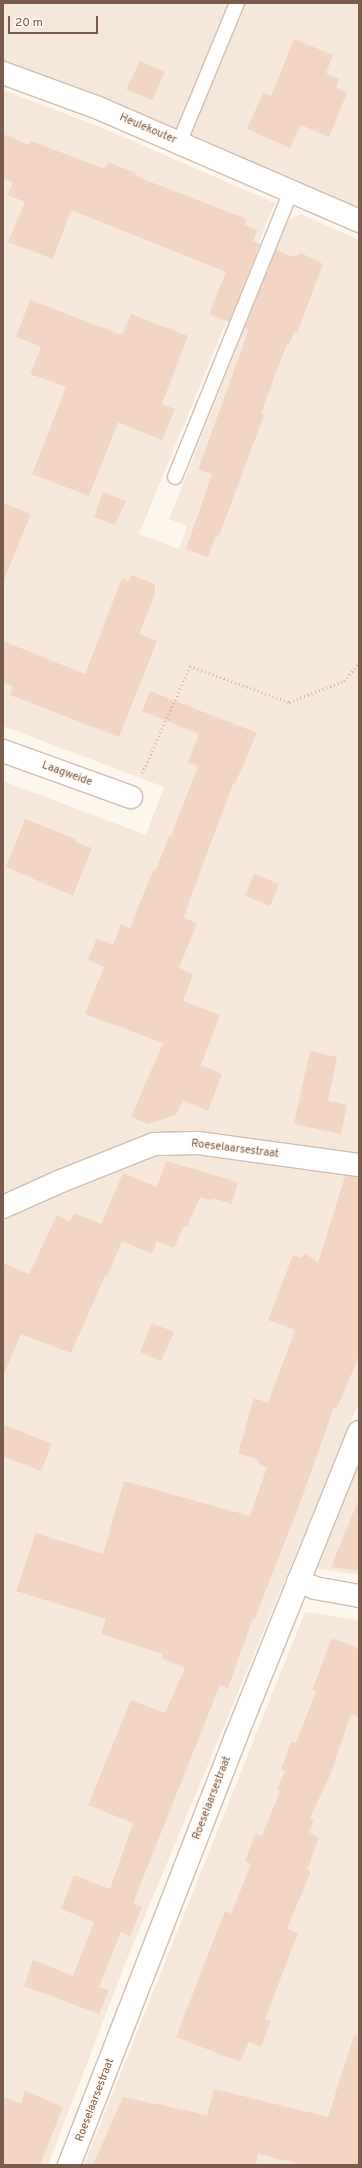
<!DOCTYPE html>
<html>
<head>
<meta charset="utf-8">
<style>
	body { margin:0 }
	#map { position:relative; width:362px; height:2168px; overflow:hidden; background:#fdf6ec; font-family:Overpass,sans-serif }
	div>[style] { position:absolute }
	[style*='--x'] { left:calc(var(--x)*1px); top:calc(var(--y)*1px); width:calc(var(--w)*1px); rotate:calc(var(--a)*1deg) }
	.residential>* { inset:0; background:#f5e8da }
	.building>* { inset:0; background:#f3d5c3 }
	.path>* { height:2.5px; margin-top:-1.25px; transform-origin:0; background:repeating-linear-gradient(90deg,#d9b8a5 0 1px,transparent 0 4px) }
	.roads { filter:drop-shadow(1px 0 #d1beb0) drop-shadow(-1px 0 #d1beb0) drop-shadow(0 1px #d1beb0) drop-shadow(0 -1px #d1beb0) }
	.service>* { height:14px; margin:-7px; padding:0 7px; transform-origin:7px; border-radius:7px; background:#fff }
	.minor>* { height:22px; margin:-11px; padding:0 11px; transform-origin:11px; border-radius:11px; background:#fff }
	span { translate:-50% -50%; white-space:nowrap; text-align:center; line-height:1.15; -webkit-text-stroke:3.5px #fffaf3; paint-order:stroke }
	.street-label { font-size:11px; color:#7a5c4d }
	.frame { position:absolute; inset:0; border:4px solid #7a5c4d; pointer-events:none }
	.scale { position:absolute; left:8px; top:16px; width:90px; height:18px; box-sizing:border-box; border:2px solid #7a5c4d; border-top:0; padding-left:5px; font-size:12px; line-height:14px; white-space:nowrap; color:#7a5c4d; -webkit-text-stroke:3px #fffaf3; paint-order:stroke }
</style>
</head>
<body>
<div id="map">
	<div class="residential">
		<i style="clip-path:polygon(3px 3px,359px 3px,359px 208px,159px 121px,3px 61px)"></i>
		<i style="clip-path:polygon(3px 90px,103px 128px,275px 203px,139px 534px,179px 549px,187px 526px,169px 519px,287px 220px,301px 214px,359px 240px,359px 1158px,185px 1137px,3px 1200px,3px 781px,146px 835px,164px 787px,3px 726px)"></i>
		<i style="clip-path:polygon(179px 1152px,359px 1177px,359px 1402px,127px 1959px,48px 2165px,3px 2165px,3px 1215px,157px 1153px)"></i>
		<i style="clip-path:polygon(359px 1465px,359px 1575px,316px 1568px)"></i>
		<i style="clip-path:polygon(305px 1612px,359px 1620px,359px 2165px,84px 2165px)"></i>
	</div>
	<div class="building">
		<i style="clip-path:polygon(294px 39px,333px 55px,326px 73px,339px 79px,336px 88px,347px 93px,329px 137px,301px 125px,290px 148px,247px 129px,263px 93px,271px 96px)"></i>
		<i style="clip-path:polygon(140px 61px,165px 72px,152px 100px,126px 89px)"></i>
		<i style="clip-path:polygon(3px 134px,29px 145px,31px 141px,105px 169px,108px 162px,136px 173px,135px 176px,247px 219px,245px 225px,257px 230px,253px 241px,260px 244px,229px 322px,209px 314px,226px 272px,71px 210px,53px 259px,8px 242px,25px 202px,8px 195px,13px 182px,3px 178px)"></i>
		<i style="clip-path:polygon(276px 250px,293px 257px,301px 253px,323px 264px,297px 333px,294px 332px,289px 345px,287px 344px,276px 372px,261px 414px,264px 415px,219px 536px,216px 535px,208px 557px,186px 549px,212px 474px,198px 470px,249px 329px,245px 328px)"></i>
		<i style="clip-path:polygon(30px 300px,122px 335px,131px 314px,188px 336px,162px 404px,175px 409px,162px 440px,118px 422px,89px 496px,32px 474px,66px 387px,30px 374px,41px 347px,16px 337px)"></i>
		<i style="clip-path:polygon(103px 492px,126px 501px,115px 525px,94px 517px)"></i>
		<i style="clip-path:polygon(3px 503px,31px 514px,4px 580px,3px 580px)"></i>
		<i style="clip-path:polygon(132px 575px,155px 584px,155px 594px,139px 634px,157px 641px,119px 737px,10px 695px,13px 686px,3px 682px,3px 641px,85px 674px,122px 578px,129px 581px)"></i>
		<i style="clip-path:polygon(150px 691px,257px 733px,235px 784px,233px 784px,189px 902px,184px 918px,197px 923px,179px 968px,193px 974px,183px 1001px,220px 1015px,201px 1065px,222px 1074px,208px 1111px,183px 1100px,176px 1115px,148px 1124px,131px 1117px,163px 1043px,85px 1014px,104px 967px,88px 960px,97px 938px,113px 945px,121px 924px,130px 928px,147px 885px,154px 869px,156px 870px,169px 836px,171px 836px,198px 766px,188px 762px,199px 734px,142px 711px)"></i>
		<i style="clip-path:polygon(25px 819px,76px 839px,75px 842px,92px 848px,73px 896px,6px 867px)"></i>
		<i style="clip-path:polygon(254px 874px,279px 884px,270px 906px,245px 896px)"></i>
		<i style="clip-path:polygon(310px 1051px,337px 1057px,328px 1101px,347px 1105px,341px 1134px,294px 1124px)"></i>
		<i style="clip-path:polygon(166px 1161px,238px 1182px,232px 1204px,212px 1198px,211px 1200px,200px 1197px,187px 1227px,184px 1226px,174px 1248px,157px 1241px,152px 1254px,122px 1241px,107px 1277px,105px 1276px,71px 1353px,21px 1334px,3px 1376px,3px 1263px,29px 1274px,57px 1215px,70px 1221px,74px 1213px,101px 1224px,123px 1173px,157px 1187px)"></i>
		<i style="clip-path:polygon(345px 1176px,359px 1177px,359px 1356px,337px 1408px,334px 1407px,299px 1506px,266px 1590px,255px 1619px,253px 1618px,228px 1688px,220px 1685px,133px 1903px,142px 1907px,130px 1936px,121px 1932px,99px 1987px,109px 1990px,99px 2014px,24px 1986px,33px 1960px,73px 1976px,94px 1922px,61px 1909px,74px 1875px,110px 1889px,133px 1823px,88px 1805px,131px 1700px,165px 1713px,185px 1668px,162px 1658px,163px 1654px,101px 1634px,106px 1619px,16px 1591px,36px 1533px,103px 1554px,124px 1481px,250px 1516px,267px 1467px,259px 1464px,259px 1460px,238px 1453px,254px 1398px,268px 1403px,295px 1330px,268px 1320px,293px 1255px,300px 1258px,305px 1253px,318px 1263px)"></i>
		<i style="clip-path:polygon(152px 1323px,174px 1332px,161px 1361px,140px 1352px)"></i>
		<i style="clip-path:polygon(3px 1424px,52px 1444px,41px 1471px,3px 1456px)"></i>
		<i style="clip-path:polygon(358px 1501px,359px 1571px,331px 1567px)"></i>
		<i style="clip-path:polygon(332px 1638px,359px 1649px,359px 1717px,351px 1714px,331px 1773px,310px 1818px,314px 1820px,309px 1832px,319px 1838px,307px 1870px,311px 1871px,287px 1929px,298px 1933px,265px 2019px,271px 2021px,261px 2047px,249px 2042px,240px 2062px,176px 2037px,225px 1911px,231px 1914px,251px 1864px,245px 1861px,255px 1834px,262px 1836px,280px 1791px,277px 1790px,285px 1771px,281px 1769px,291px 1742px,296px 1743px,316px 1692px,312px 1690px)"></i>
		<i style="clip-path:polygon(354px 2035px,359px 2036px,359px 2165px,305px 2165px,258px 2154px,256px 2165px,93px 2165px,123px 2097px,207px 2115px,214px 2089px,328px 2117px)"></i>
		<i style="clip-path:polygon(25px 2091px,63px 2107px,40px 2165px,3px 2165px,3px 2097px,21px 2104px)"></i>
	</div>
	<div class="path">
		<i style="--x:142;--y:773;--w:117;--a:-65.8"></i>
		<i style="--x:190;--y:666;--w:105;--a:20"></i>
		<i style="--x:289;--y:702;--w:59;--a:-20.9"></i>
		<i style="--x:344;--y:681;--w:23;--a:-50"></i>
	</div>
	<div class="roads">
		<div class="service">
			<i style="--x:179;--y:143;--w:152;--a:-67.5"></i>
			<i style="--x:175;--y:477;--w:309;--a:-67.9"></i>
		</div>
		<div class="minor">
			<i style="--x:3;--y:73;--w:99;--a:20.1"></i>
			<i style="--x:96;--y:107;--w:287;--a:23.4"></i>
			<i style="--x:3;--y:751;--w:136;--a:19.8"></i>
			<i style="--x:3;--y:1207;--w:64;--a:-24.1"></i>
			<i style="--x:61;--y:1181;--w:100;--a:-21.7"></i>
			<i style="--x:154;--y:1144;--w:44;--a:-1.3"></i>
			<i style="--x:198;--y:1143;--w:162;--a:7.8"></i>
			<i style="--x:298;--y:1581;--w:18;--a:22"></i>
			<i style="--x:315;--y:1588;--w:45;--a:10.3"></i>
			<i style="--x:69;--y:2165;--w:457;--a:-68.7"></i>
			<i style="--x:235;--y:1739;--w:331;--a:-68"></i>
		</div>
	</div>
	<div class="street-label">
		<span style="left:148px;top:129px;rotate:23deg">Heulekouter</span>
		<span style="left:67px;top:774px;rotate:20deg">Laagweide</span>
		<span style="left:235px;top:1149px;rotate:7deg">Roeselaarsestraat</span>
		<span style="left:212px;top:1798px;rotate:-69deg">Roeselaarsestraat</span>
		<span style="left:95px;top:2100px;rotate:-69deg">Roeselaarsestraat</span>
	</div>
	<div class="frame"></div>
	<div class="scale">20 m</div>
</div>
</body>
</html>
